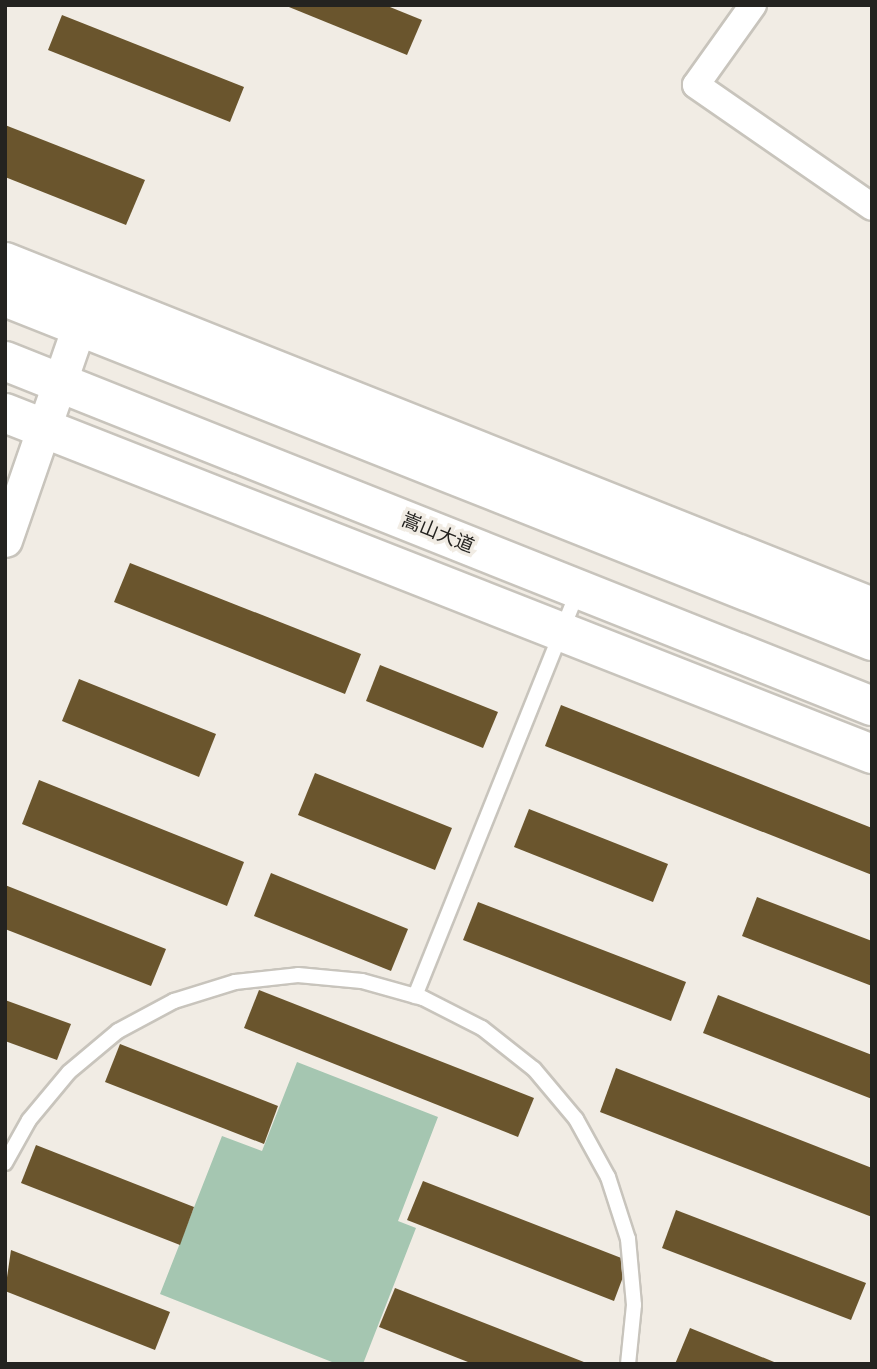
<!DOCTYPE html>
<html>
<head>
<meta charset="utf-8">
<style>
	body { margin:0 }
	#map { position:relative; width:877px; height:1369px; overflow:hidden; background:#f1ece4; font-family:"Roboto Condensed","Noto Sans SC",sans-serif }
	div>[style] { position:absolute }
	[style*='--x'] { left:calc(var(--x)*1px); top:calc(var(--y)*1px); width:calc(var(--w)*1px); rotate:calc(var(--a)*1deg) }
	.green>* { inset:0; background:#a5c6b1 }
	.building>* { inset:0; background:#6a552d }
	.roads { filter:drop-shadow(2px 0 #c8c4bc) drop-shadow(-2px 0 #c8c4bc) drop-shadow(0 2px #c8c4bc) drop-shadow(0 -2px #c8c4bc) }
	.service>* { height:14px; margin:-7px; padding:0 7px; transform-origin:7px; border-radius:7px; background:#fff }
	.minor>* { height:26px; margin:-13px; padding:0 13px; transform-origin:13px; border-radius:13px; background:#fff }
	.tertiary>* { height:33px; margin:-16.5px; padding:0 16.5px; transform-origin:16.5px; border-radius:16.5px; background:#fff }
	.secondary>* { height:38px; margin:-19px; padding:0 19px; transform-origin:19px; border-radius:19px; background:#fff }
	.primary>* { height:38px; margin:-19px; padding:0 19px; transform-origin:19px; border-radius:19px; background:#fff }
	span { translate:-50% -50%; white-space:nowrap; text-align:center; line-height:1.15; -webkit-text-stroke:7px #f1ece4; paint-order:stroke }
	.street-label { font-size:19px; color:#242320 }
	.frame { position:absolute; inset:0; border:7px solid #242320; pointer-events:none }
</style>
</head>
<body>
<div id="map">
	<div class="green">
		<i style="clip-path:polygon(297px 1062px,438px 1117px,398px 1221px,416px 1228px,363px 1364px,337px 1364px,160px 1294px,222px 1136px,262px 1151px)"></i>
	</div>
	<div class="building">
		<i style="clip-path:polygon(284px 5px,385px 5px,422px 20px,407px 55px)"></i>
		<i style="clip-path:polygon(62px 15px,244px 87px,230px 122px,48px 50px)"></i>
		<i style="clip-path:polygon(5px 125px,145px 180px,126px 225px,5px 177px)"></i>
		<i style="clip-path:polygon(130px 563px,361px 654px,345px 694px,114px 602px)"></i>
		<i style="clip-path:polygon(380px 665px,498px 712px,483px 748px,366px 701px)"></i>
		<i style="clip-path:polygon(79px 679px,216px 734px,199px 777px,62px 721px)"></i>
		<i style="clip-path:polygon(561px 705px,872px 828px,872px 875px,545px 746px)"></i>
		<i style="clip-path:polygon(315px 773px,452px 828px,435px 870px,298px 815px)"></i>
		<i style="clip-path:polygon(39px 780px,244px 862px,227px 906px,22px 824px)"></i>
		<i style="clip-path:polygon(529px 809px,668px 864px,653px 902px,514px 847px)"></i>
		<i style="clip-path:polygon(271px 873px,408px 929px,391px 971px,254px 916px)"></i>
		<i style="clip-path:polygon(5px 885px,166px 949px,151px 986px,5px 929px)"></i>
		<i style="clip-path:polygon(757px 897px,872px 941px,872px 986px,742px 936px)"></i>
		<i style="clip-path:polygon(478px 902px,686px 982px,671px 1021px,463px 940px)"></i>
		<i style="clip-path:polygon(259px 990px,534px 1098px,518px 1137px,244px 1028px)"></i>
		<i style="clip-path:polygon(718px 995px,872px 1055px,872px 1099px,703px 1033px)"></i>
		<i style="clip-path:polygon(5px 1000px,71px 1024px,57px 1060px,5px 1041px)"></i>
		<i style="clip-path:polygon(120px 1044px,278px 1106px,264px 1144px,105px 1082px)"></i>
		<i style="clip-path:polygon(616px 1068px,872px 1168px,872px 1217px,600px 1112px)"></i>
		<i style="clip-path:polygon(36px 1145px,194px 1207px,180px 1245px,21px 1183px)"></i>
		<i style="clip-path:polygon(423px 1181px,629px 1261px,614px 1301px,407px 1220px)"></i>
		<i style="clip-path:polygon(676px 1210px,866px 1283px,851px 1320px,662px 1248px)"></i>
		<i style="clip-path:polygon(11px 1250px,170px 1312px,155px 1350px,5px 1291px)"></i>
		<i style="clip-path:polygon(395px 1288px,589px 1364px,473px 1364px,379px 1327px)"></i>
		<i style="clip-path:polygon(690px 1328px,779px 1364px,675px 1364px)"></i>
	</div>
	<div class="roads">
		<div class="service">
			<i style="--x:415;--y:996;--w:437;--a:-68.1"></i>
			<i style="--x:5;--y:1163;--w:49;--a:-60.8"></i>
			<i style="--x:29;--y:1120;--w:62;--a:-50.2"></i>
			<i style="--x:69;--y:1072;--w:64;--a:-39.9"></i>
			<i style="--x:118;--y:1031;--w:64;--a:-28.2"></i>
			<i style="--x:174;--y:1001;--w:64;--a:-17.3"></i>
			<i style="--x:235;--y:982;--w:63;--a:-6.3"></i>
			<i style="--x:298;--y:975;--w:64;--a:5.4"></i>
			<i style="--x:362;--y:981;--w:63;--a:15.6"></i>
			<i style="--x:423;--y:998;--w:66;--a:27"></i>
			<i style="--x:482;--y:1028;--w:66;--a:38.3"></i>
			<i style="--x:534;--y:1069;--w:65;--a:50"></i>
			<i style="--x:576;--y:1119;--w:66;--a:61.1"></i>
			<i style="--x:608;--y:1177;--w:65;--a:72.1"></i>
			<i style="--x:628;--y:1239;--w:66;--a:84.8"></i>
			<i style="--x:634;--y:1305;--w:59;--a:95.8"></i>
		</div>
		<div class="minor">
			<i style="--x:753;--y:5;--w:98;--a:125.5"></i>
			<i style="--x:696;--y:85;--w:214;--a:34.7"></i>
		</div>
		<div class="tertiary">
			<i style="--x:5;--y:540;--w:226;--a:-70.9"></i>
		</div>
		<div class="secondary">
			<i style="--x:5;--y:262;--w:933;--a:21.7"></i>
			<i style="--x:5;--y:413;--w:932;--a:21.47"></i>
		</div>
		<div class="primary">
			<i style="--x:5;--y:297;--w:933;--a:21.64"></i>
			<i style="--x:5;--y:361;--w:933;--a:21.7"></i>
		</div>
	</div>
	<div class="street-label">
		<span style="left:438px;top:533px;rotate:22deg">嵩山大道</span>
	</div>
	<div class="frame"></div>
</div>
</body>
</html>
